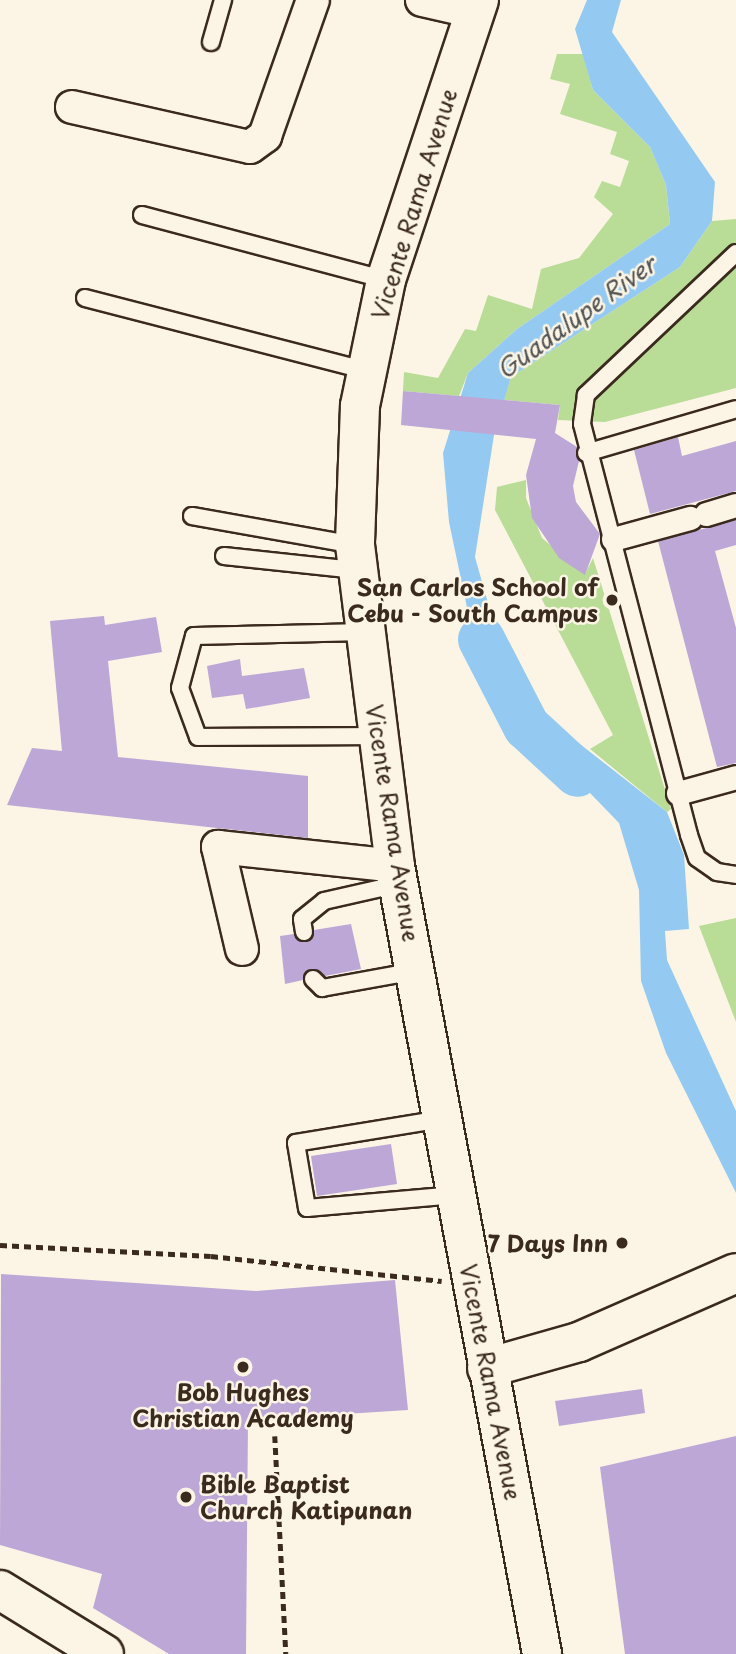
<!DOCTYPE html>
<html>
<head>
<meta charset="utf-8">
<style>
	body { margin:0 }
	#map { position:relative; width:736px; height:1654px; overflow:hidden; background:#fcf5e5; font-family:"Playpen Sans",sans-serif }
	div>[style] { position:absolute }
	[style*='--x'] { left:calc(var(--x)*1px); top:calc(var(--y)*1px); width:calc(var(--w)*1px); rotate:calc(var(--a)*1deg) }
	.green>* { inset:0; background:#b9dc96 }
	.water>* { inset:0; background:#94caf2 }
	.river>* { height:47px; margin:-23.5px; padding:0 23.5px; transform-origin:23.5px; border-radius:23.5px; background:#94caf2 }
	.building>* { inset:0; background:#bca7d6 }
	.path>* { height:4.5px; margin-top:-2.25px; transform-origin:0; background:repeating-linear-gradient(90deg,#3b2a1e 0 7px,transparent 0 12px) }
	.roads { filter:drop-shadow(2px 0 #3b2a1e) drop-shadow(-2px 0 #3b2a1e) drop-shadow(0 2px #3b2a1e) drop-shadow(0 -2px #3b2a1e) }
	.service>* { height:16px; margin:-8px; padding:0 8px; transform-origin:8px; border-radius:8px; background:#fcf5e5 }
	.pedestrian>* { height:23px; margin:-11.5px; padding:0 11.5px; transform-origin:11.5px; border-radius:11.5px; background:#fcf5e5 }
	.minor>* { height:32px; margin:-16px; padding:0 16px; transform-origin:16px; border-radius:16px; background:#fcf5e5 }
	.tertiary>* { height:38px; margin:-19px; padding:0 19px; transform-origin:19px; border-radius:19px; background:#fcf5e5 }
	.secondary>* { height:38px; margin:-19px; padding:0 19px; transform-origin:19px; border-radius:19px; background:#fcf5e5 }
	.dots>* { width:19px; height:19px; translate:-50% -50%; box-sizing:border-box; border:4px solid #fcf5e5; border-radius:50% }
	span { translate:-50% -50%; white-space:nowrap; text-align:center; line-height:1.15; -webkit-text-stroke:5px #fcf5e5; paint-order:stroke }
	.street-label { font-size:23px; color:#3b2a1e }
	.poi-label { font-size:23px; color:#3b2a1e; font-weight:700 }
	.right { translate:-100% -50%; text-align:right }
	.left { translate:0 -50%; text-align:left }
	.water-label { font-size:24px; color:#515253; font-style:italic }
</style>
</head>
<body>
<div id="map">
	<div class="green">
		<i style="clip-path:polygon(557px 54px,583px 54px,593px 90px,650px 147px,666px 185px,670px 224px,517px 329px,468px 373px,459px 396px,403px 391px,404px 372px,438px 378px,465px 329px,476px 331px,488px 295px,532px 309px,541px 269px,579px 258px,613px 214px,594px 197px,602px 181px,620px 187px,629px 161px,610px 154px,617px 132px,560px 114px,570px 84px,550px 79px)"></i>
		<i style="clip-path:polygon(736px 219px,736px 388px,605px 422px,558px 420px,560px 405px,504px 400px,511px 377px,680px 267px,712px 221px)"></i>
		<i style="clip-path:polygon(526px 480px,526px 498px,542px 538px,585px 574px,593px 558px,671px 809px,667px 812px,590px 749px,613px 735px,495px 510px,497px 487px)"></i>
		<i style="clip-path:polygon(736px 918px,736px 1022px,699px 926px)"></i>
	</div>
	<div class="water">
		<i style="clip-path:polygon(587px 0,621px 0,612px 32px,715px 182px,712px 221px,680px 267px,511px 377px,494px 435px,475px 557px,499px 642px,544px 716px,667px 812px,684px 855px,689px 929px,665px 931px,667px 960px,736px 1111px,736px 1193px,666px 1053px,641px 981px,639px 890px,619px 823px,532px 733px,470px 622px,449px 522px,443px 453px,468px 373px,517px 329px,670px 224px,666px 185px,650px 147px,593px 90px,575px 29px)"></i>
	</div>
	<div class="river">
		<i style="--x:481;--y:639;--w:98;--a:62.7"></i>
		<i style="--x:526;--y:726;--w:69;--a:42.7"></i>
	</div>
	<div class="building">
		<i style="clip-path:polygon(403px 391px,560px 405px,555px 433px,577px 447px,579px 461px,573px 486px,576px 502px,600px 534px,585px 575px,559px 558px,532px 518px,526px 475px,536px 439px,401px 425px)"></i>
		<i style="clip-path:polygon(678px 437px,682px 456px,736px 441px,736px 491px,650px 514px,634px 450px)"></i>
		<i style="clip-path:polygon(736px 520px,736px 545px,715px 551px,736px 628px,736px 763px,717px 767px,658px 541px)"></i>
		<i style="clip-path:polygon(104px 616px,105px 625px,156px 617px,162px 652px,108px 661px,118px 757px,308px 776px,308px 838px,7px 805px,32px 748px,62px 751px,50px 621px)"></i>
		<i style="clip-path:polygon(240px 659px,242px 676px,304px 668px,310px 698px,246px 709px,243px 694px,212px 698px,207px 666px)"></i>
		<i style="clip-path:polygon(351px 924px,361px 969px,325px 976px,311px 969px,303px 980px,285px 984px,280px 936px,294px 934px,306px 942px,314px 930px)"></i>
		<i style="clip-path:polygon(391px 1144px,397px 1184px,317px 1196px,311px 1156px)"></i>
		<i style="clip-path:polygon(1px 1274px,256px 1291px,395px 1280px,408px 1410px,248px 1420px,246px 1654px,169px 1654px,93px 1608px,102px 1574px,0 1545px)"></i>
		<i style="clip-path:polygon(642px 1389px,645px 1413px,559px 1426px,555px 1401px)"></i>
		<i style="clip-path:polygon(736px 1436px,736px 1654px,625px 1654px,600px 1467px)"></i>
	</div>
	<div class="path">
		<i style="--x:0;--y:1245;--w:211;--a:3"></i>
		<i style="--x:211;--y:1256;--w:232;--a:6.2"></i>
		<i style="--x:275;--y:1436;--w:218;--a:87.1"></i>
	</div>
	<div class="roads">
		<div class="service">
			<i style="--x:211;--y:42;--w:44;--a:-74.1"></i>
			<i style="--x:142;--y:215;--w:253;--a:14.9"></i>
			<i style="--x:736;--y:253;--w:207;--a:136.6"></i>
			<i style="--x:586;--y:395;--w:29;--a:98"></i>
			<i style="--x:582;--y:424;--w:425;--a:75.4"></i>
			<i style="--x:689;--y:835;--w:24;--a:71"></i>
			<i style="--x:697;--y:858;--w:24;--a:35"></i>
			<i style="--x:717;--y:872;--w:19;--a:9"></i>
			<i style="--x:85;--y:298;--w:291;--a:14.5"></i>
			<i style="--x:586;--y:453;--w:156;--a:-16.3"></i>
			<i style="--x:192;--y:516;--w:166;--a:10.1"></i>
			<i style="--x:224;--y:556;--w:133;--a:6.1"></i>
			<i style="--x:365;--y:632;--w:171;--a:178.7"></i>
			<i style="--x:194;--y:636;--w:54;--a:105.1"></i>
			<i style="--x:180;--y:688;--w:52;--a:69.8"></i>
			<i style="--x:198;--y:737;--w:181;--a:-0.3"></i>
			<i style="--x:304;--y:932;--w:13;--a:-99"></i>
			<i style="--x:302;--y:919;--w:28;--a:-39"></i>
			<i style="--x:324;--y:901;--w:77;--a:-12.8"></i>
			<i style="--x:313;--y:979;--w:13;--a:45"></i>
			<i style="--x:322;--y:988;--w:96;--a:-10.3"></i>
			<i style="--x:442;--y:1119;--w:148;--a:170.7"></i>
			<i style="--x:296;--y:1143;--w:66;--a:80.4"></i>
			<i style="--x:307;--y:1208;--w:149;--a:-5"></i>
		</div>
		<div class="pedestrian">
			<i style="--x:706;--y:514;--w:31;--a:-17"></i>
			<i style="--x:613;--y:539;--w:80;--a:-15.3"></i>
			<i style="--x:678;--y:793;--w:60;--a:-15.4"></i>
		</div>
		<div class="minor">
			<i style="--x:422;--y:0;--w:54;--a:12.8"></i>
			<i style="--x:72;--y:107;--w:182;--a:12.7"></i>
			<i style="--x:250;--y:147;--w:19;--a:-36"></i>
			<i style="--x:265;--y:136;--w:144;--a:-70.6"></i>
			<i style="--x:242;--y:949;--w:105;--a:-103.2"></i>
			<i style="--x:218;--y:847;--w:178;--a:6.1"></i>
		</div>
		<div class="tertiary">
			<i style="--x:487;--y:1368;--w:96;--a:-15.8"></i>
			<i style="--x:579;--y:1342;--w:171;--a:-23.7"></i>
		</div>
		<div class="secondary">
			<i style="--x:479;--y:0;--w:295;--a:108.4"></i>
			<i style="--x:386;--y:280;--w:129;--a:101.7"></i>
			<i style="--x:360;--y:406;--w:139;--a:92.1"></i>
			<i style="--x:355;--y:545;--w:323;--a:82.9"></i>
			<i style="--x:395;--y:866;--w:802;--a:79.43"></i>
			<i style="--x:0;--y:1590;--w:122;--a:31.6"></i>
		</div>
	</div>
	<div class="dots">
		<i style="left:612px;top:600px;background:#3b2a1e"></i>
		<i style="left:622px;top:1243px;background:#3b2a1e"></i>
		<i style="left:243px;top:1367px;background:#3b2a1e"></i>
		<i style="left:186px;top:1497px;background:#3b2a1e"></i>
	</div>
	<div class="street-label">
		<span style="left:414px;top:204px;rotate:-73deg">Vicente Rama Avenue</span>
		<span style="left:393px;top:823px;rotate:81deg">Vicente Rama Avenue</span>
		<span style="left:491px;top:1382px;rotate:79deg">Vicente Rama Avenue</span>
	</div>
	<div class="poi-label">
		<span class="right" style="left:598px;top:600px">San Carlos School of<br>Cebu - South Campus</span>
		<span class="right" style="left:608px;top:1243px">7 Days Inn</span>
		<span style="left:243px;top:1405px">Bob Hughes<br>Christian Academy</span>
		<span class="left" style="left:200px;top:1497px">Bible Baptist<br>Church Katipunan</span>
	</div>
	<div class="water-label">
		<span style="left:576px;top:317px;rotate:-36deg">Guadalupe River</span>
	</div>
</div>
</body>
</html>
